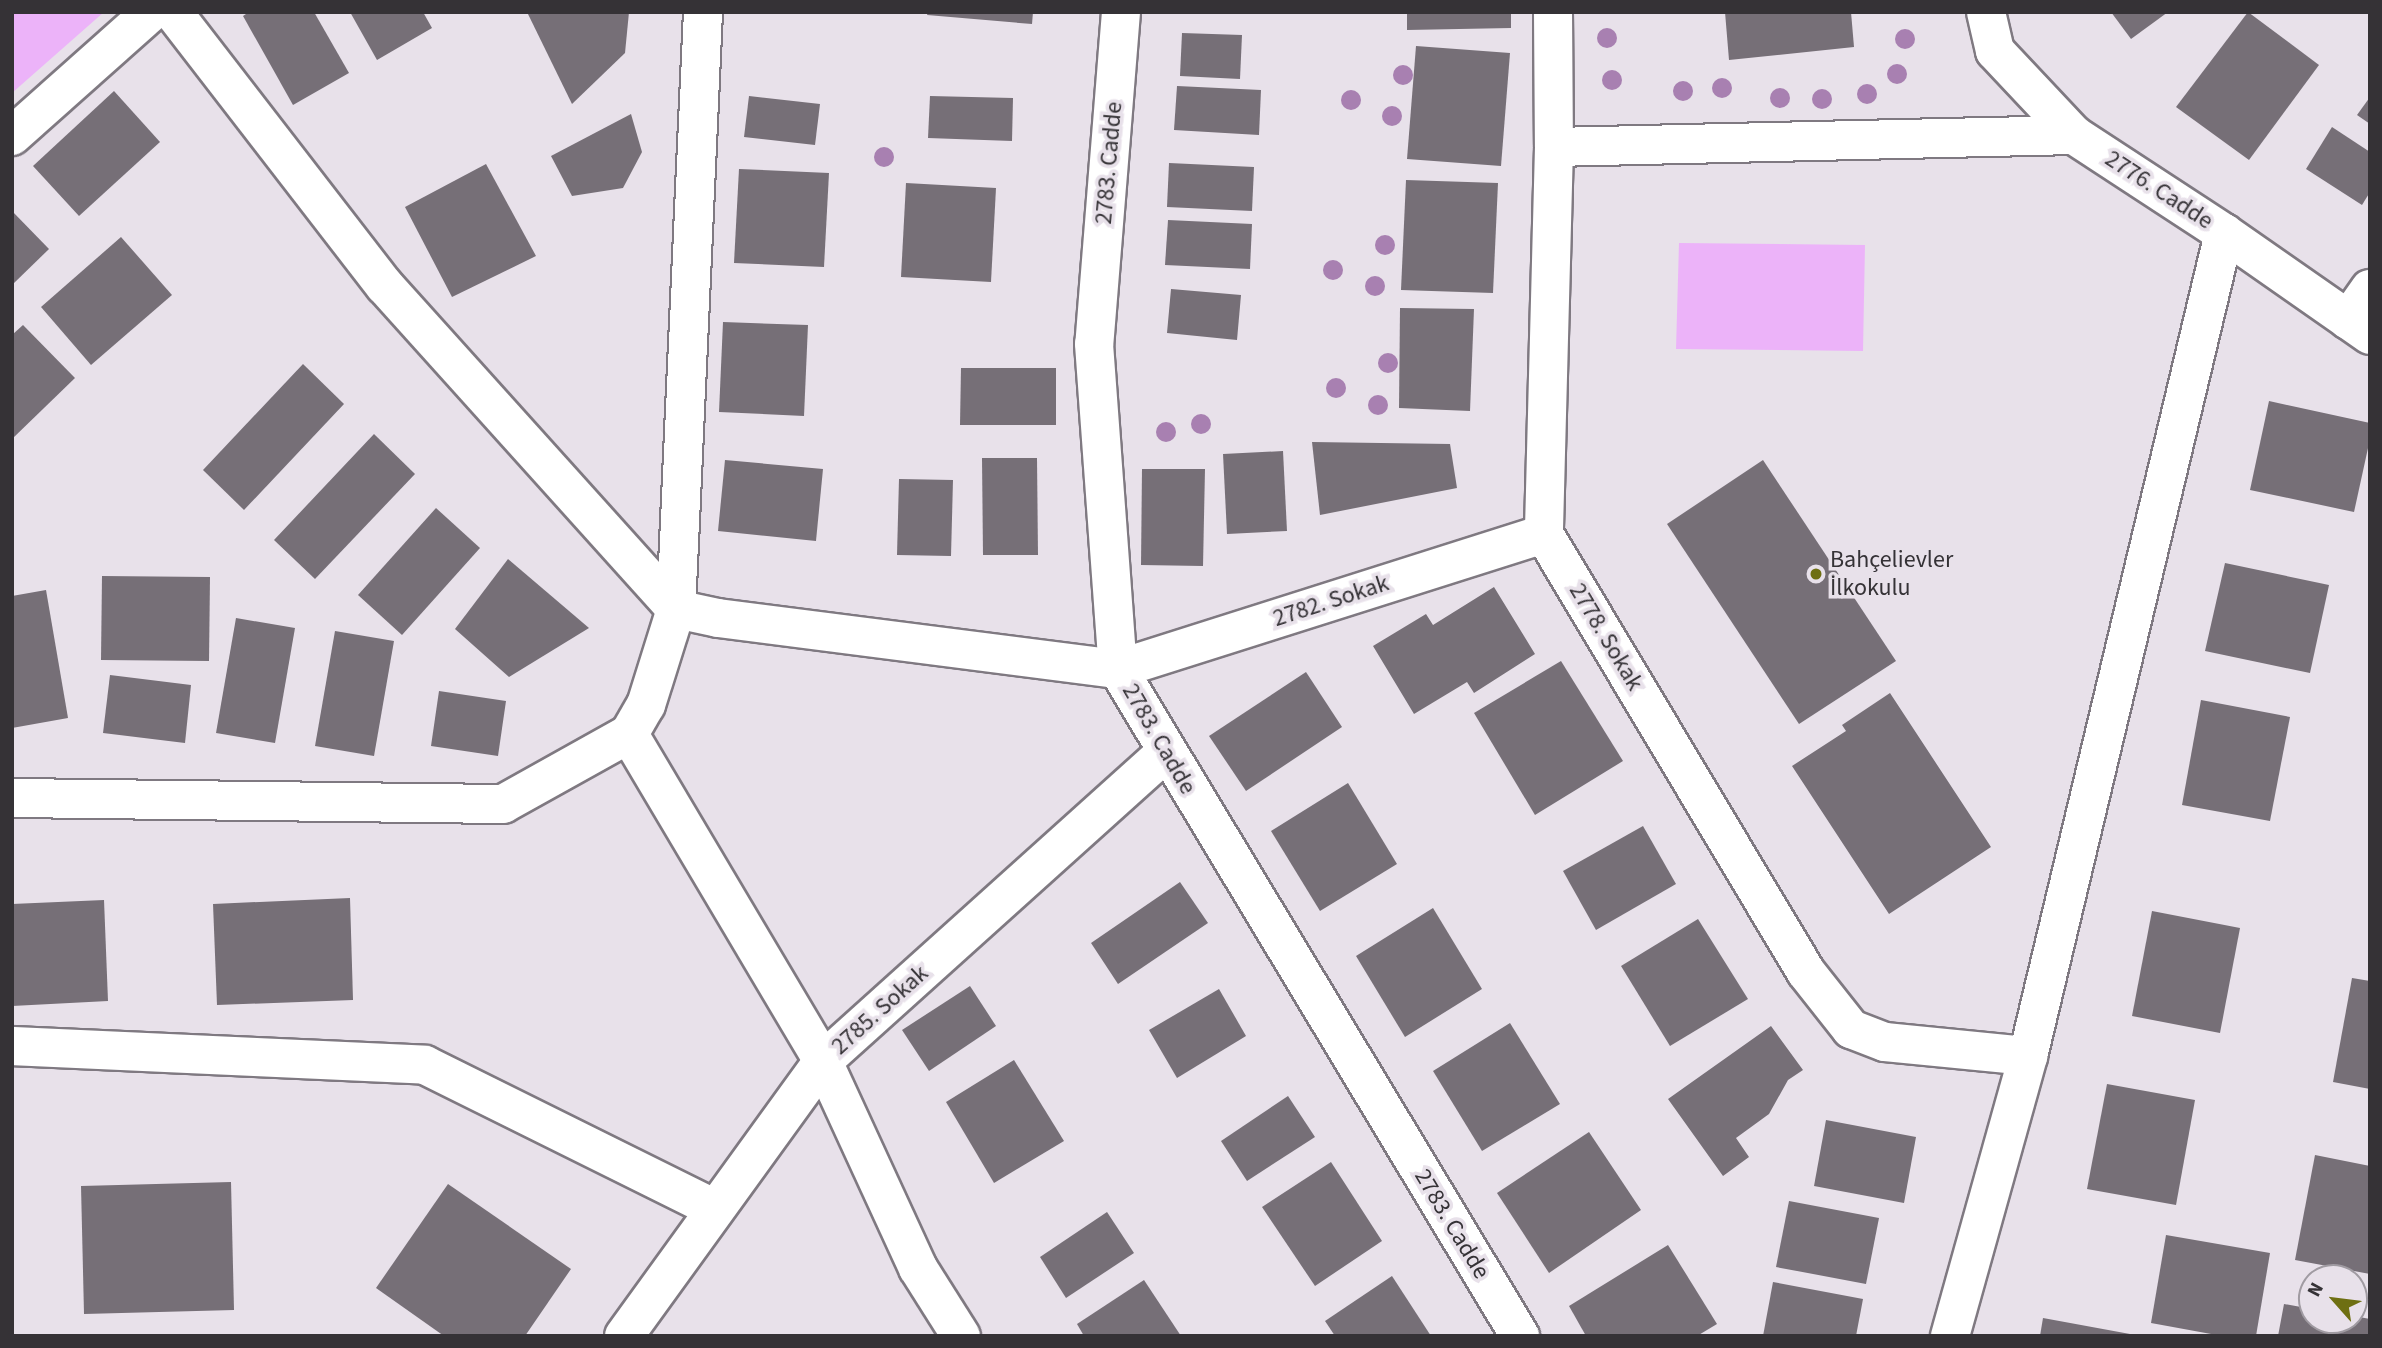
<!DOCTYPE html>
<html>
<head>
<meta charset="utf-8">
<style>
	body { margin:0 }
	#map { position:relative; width:2382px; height:1348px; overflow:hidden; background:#e8e1ea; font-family:"Source Sans 3",sans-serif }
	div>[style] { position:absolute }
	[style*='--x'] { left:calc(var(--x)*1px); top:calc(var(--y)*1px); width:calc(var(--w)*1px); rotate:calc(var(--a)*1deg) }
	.green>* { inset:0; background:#ecb3f9 }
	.building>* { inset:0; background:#766f77 }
	.roads { filter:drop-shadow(2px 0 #7f7981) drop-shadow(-2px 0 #7f7981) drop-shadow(0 2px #7f7981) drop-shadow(0 -2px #7f7981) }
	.minor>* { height:38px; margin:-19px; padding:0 19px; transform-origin:19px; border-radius:19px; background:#fff }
	.secondary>* { height:38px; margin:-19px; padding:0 19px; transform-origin:19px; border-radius:19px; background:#fff }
	.trees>* { width:20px; height:20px; margin:-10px; border-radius:50%; background:#a880b1 }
	.dots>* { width:19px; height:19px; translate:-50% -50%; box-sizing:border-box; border:4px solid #e8e1ea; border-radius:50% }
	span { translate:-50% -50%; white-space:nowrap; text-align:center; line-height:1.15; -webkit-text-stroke:7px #e8e1ea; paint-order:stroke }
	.street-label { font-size:24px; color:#353236 }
	.poi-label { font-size:24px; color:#353236 }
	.left { translate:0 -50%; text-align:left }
	.frame { position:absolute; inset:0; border:14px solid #353236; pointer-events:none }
	.north { position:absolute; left:2298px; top:1264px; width:70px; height:70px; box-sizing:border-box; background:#e8e1ea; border:2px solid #a09ba2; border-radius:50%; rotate:298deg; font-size:19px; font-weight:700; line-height:28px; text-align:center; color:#353236 }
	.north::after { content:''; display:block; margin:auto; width:24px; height:32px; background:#6e6f12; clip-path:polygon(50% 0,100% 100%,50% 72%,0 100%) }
</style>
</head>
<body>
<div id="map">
	<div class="green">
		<i style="clip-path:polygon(12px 12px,104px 12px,12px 93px)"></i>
		<i style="clip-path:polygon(1679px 243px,1865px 245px,1863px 351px,1676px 349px)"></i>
	</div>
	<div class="building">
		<i style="clip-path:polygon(249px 12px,314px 12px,349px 73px,293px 105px,243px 16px)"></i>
		<i style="clip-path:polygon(350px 12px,423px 12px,432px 28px,377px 60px)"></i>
		<i style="clip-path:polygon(527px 12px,629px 12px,625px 53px,572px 104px)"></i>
		<i style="clip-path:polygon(928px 12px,1033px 12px,1032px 24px,927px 15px)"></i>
		<i style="clip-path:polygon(1407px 12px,1511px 12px,1511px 28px,1407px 30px)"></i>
		<i style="clip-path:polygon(1725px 12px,1851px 12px,1854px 47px,1729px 60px)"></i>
		<i style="clip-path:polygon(2111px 12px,2168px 12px,2131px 39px)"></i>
		<i style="clip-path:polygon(2248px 12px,2319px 65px,2249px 160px,2176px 107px)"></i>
		<i style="clip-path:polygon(1182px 33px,1242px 35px,1240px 79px,1180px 76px)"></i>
		<i style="clip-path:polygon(1416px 46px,1510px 53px,1501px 166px,1407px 159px)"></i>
		<i style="clip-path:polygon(1177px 86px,1261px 90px,1259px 135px,1174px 130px)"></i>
		<i style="clip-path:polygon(114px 91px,160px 142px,79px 216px,33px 166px)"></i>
		<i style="clip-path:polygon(749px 96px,820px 104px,815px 145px,744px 137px)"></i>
		<i style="clip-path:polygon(930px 96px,1013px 98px,1012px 141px,928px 138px)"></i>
		<i style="clip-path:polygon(2370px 97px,2370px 124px,2357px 115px)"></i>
		<i style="clip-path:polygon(631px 114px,642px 152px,623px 188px,572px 196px,551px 156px)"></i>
		<i style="clip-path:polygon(2332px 127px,2370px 152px,2370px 192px,2362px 205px,2306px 169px)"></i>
		<i style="clip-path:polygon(1169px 163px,1254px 167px,1252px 211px,1167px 207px)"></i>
		<i style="clip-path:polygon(486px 164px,536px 256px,452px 297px,405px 207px)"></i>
		<i style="clip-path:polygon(739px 169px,829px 173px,824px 267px,734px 263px)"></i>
		<i style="clip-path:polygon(1406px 180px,1498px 183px,1493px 293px,1401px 290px)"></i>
		<i style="clip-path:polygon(906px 183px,996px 188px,991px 282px,901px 277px)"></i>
		<i style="clip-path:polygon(12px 211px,49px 249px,12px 285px)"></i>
		<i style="clip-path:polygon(1168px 220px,1252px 224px,1250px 269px,1165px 265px)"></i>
		<i style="clip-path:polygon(121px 237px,172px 295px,91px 365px,41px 307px)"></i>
		<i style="clip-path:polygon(1171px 289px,1241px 295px,1237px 340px,1167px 333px)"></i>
		<i style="clip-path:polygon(1400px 308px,1474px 309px,1470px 411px,1399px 408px)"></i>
		<i style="clip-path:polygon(723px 322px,808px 325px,804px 416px,719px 412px)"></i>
		<i style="clip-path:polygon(23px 325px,75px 378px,12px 439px,12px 335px)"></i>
		<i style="clip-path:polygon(303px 364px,344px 404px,244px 510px,203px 470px)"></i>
		<i style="clip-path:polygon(961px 368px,1056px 368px,1056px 425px,960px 425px)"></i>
		<i style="clip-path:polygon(2269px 401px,2370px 423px,2370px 439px,2354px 512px,2250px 490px)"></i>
		<i style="clip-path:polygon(374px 434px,415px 474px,315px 579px,274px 540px)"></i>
		<i style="clip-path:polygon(1312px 442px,1450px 444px,1457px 488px,1320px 515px)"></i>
		<i style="clip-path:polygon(1283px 451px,1287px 531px,1227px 534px,1223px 454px)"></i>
		<i style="clip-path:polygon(982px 458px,1037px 458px,1038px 555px,983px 555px)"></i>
		<i style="clip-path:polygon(725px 460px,823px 469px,816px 541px,718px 531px)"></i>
		<i style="clip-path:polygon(1763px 460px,1896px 661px,1799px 724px,1667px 524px)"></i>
		<i style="clip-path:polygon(1142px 469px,1205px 469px,1203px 566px,1141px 565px)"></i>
		<i style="clip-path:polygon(899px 479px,953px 480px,951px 556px,897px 555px)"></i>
		<i style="clip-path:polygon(436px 508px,480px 548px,402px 635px,358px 595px)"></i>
		<i style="clip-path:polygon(508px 559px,589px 628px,509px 677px,455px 629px)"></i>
		<i style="clip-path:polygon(2225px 563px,2329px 585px,2310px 673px,2205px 651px)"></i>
		<i style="clip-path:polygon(102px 576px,210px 577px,209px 661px,101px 660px)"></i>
		<i style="clip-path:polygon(1494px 587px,1535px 654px,1474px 693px,1467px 682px,1414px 714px,1373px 646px,1426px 614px,1433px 625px)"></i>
		<i style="clip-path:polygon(46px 590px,68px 718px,12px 728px,12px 596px)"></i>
		<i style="clip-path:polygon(236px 618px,295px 628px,275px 743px,216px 733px)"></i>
		<i style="clip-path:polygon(335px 631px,394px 641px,374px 756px,315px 746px)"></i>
		<i style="clip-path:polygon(1561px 661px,1623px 761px,1535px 815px,1474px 713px)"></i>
		<i style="clip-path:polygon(1306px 672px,1342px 727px,1246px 791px,1209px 736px)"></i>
		<i style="clip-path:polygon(110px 675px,191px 685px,185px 743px,103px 733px)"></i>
		<i style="clip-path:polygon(439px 691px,506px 701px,498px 756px,431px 746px)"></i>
		<i style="clip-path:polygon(1890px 693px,1991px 847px,1889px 914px,1792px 766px,1846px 731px,1842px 725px)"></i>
		<i style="clip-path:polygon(2201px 700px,2290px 717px,2270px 821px,2182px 805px)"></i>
		<i style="clip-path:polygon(1348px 783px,1397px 864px,1320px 911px,1271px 831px)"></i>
		<i style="clip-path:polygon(1643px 826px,1676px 884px,1596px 930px,1563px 871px)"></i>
		<i style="clip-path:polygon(1180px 882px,1208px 923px,1118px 984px,1091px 943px)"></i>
		<i style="clip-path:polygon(350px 898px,353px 1000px,217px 1005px,213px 904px)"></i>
		<i style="clip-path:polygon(104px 900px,108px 1001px,12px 1006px,12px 904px)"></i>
		<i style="clip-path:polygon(1433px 908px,1482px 989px,1405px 1037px,1356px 956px)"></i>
		<i style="clip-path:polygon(2152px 911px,2240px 928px,2220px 1033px,2132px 1016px)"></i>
		<i style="clip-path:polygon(1698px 919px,1748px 999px,1670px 1046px,1621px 966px)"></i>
		<i style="clip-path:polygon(2352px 978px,2370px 981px,2370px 1089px,2333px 1082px)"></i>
		<i style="clip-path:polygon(970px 986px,996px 1026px,929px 1071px,902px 1030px)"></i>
		<i style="clip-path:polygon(1219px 989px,1246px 1036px,1177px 1078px,1149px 1030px)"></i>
		<i style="clip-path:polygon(1510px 1023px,1560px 1104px,1482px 1151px,1433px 1071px)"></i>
		<i style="clip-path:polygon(1771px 1026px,1803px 1070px,1788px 1080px,1769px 1114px,1736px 1138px,1749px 1157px,1723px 1176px,1668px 1099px)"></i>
		<i style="clip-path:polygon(1014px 1060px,1064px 1141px,994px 1183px,946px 1102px)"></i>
		<i style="clip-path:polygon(2107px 1084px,2195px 1100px,2176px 1205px,2087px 1189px)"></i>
		<i style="clip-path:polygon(1288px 1096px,1315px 1137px,1247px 1181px,1221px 1141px)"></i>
		<i style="clip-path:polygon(1826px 1120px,1916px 1137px,1904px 1203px,1814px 1186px)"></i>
		<i style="clip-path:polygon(1589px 1132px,1641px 1210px,1549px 1273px,1497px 1193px)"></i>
		<i style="clip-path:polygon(2315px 1155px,2370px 1166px,2370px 1274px,2295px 1260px)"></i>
		<i style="clip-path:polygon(1331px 1162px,1382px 1241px,1315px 1286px,1262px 1207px)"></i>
		<i style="clip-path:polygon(231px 1182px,234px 1310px,84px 1314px,81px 1186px)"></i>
		<i style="clip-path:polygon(448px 1184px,571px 1269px,525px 1336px,444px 1336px,376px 1288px)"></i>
		<i style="clip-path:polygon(1789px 1201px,1879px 1218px,1866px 1284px,1776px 1267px)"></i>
		<i style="clip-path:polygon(1107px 1212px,1134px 1253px,1066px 1298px,1040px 1257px)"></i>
		<i style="clip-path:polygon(2166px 1235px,2270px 1253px,2256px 1336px,2222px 1336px,2151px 1323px)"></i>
		<i style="clip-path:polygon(1668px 1245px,1717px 1324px,1697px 1336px,1586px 1336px,1569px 1306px)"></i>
		<i style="clip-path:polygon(1392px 1276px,1431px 1336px,1335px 1336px,1325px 1321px)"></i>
		<i style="clip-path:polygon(1144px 1280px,1181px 1336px,1084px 1336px,1077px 1324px)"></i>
		<i style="clip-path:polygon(1773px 1282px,1863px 1299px,1856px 1336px,1763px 1336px)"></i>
		<i style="clip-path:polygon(2284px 1304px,2312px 1309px,2312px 1320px,2354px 1320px,2354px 1316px,2370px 1319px,2369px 1336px,2278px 1336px)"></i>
		<i style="clip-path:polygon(2043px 1318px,2130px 1334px,2130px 1336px,2040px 1336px)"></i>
	</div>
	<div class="roads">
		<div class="minor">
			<i style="--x:1553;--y:12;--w:135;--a:89.6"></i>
			<i style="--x:1554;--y:147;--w:387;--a:91.5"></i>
			<i style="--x:1544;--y:534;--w:510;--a:59.11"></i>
			<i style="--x:1806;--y:972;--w:73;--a:51.7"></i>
			<i style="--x:1851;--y:1029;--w:36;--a:21"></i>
			<i style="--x:1885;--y:1042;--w:144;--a:5.6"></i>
			<i style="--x:1986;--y:12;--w:40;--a:77"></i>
			<i style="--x:1995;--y:51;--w:115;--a:46.8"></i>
			<i style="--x:2074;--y:135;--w:179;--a:33.2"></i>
			<i style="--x:2224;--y:233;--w:178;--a:34.9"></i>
			<i style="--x:12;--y:136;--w:186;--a:-41.7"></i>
			<i style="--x:1554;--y:147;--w:520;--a:-1.32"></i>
			<i style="--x:2348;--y:320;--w:38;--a:-55"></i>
			<i style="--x:1118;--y:669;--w:447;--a:-17.6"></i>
			<i style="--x:12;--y:798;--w:491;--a:0.7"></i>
			<i style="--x:503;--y:804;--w:144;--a:-29.1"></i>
			<i style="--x:629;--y:734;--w:34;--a:-60"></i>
			<i style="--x:646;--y:705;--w:101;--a:-72.6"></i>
			<i style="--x:676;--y:609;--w:598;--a:-87.41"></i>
			<i style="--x:12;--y:1046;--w:413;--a:2.6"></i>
			<i style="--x:425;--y:1065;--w:324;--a:26.4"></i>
			<i style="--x:624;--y:1336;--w:339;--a:-54.1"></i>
			<i style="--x:823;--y:1061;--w:380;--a:-120.7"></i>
			<i style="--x:961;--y:1336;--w:80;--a:-122.3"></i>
			<i style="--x:918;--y:1268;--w:228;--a:-114.7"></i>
			<i style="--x:823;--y:1061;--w:462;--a:-42"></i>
			<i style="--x:1950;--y:1336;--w:291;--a:-74.4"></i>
			<i style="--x:2028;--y:1056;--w:846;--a:-76.6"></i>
		</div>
		<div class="secondary">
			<i style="--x:173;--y:12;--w:346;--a:52.3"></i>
			<i style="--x:385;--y:286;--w:435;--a:48"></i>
			<i style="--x:676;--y:609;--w:43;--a:12.1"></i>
			<i style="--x:718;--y:618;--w:403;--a:7.3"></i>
			<i style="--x:1121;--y:12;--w:333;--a:94.6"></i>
			<i style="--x:1094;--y:344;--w:326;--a:85.8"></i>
			<i style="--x:1118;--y:669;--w:779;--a:58.92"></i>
		</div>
	</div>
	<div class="trees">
		<i style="left:1607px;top:38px"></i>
		<i style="left:1905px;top:39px"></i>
		<i style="left:1897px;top:74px"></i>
		<i style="left:1403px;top:75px"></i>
		<i style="left:1612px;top:80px"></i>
		<i style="left:1722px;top:88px"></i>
		<i style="left:1683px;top:91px"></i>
		<i style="left:1867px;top:94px"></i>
		<i style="left:1780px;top:98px"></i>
		<i style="left:1822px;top:99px"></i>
		<i style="left:1351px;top:100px"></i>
		<i style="left:1392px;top:116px"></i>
		<i style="left:884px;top:157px"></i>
		<i style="left:1385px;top:245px"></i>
		<i style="left:1333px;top:270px"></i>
		<i style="left:1375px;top:286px"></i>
		<i style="left:1388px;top:363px"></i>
		<i style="left:1336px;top:388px"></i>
		<i style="left:1378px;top:405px"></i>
		<i style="left:1201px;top:424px"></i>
		<i style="left:1166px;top:432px"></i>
	</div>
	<div class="dots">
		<i style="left:1816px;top:574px;background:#6e6f12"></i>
	</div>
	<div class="street-label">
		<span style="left:1109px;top:163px;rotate:-85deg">2783. Cadde</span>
		<span style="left:2159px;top:190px;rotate:33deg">2776. Cadde</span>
		<span style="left:1331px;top:601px;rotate:-18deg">2782. Sokak</span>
		<span style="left:1606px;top:637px;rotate:59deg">2778. Sokak</span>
		<span style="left:1159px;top:739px;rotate:60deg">2783. Cadde</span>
		<span style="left:880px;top:1010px;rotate:-42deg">2785. Sokak</span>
		<span style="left:1452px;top:1224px;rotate:59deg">2783. Cadde</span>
	</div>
	<div class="poi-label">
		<span class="left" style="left:1830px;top:574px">Bahçelievler<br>İlkokulu</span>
	</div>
	<div class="frame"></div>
	<div class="north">N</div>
</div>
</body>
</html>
